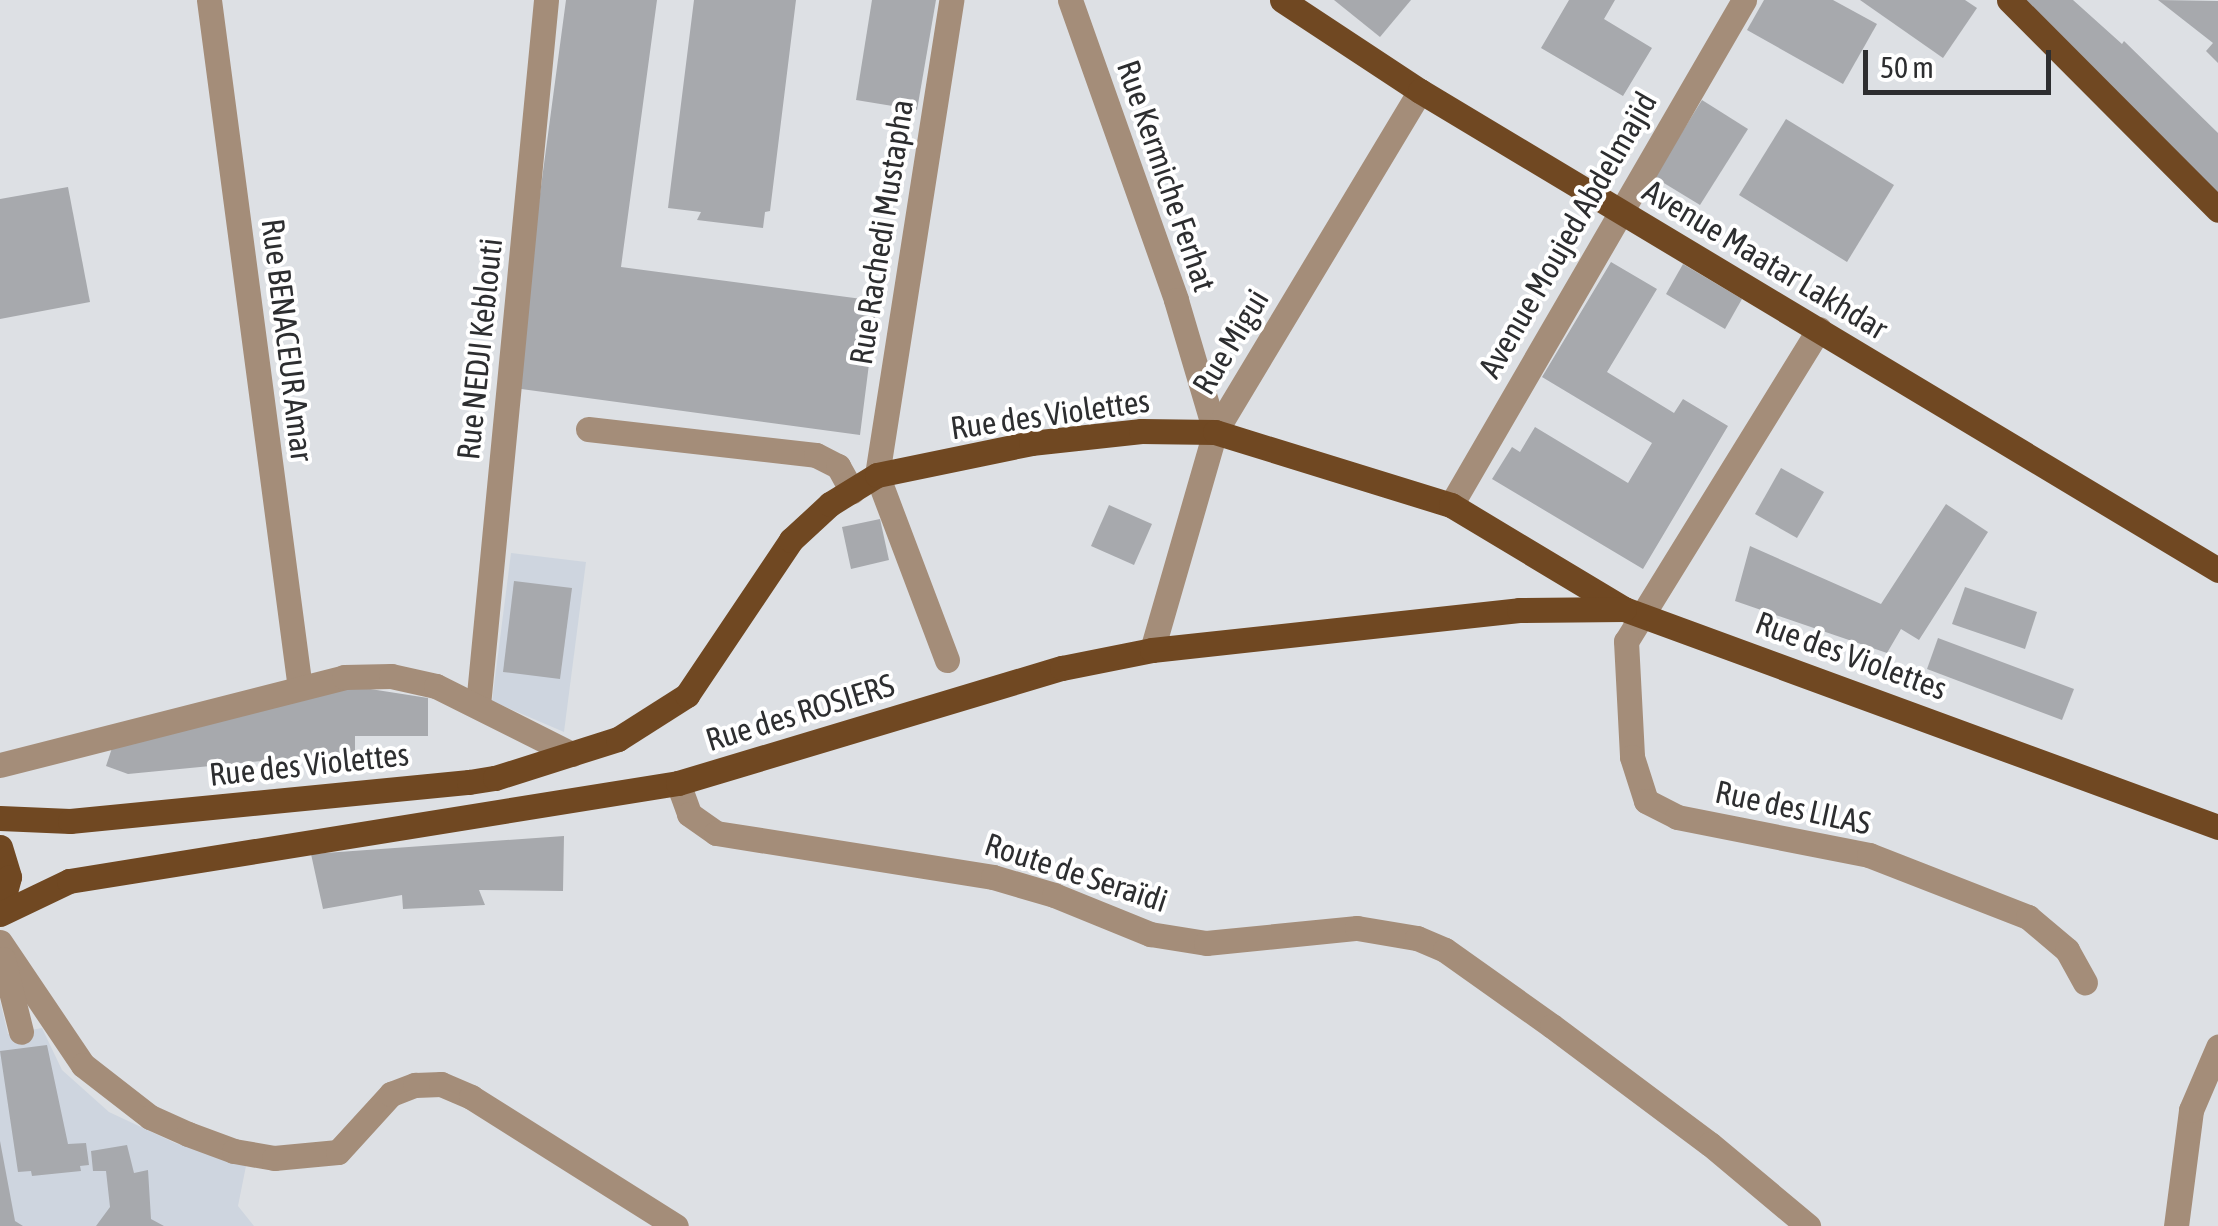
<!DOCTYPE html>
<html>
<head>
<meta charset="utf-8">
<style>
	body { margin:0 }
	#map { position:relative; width:2218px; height:1226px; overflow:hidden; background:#dde0e4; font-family:"Asap Condensed",sans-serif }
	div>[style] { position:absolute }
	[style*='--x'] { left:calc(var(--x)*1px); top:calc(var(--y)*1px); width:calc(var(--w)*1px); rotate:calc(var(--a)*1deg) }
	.built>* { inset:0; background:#ced5df }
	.building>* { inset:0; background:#a7a9ad }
	.minor>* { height:25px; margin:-12.5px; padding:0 12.5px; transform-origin:12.5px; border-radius:12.5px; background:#a48d79 }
	.major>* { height:25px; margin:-12.5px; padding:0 12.5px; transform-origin:12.5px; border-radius:12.5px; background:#704822 }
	span { translate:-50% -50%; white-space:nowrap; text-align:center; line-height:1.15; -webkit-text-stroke:8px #fff; paint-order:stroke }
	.street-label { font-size:32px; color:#2d2e30 }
	.scale { position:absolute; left:1863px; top:50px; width:188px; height:45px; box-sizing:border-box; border:5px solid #2d2e30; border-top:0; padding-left:12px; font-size:30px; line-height:35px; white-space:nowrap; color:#2d2e30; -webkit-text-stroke:8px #fff; paint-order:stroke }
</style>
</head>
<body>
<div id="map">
	<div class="built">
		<i style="clip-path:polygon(511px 553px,586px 562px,564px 732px,492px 701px)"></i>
		<i style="clip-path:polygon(0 1001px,8px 1034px,42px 1028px,62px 1070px,109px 1112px,175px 1143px,246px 1166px,238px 1206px,254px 1226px,0 1226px)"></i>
	</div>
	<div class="building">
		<i style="clip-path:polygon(566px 0,657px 0,621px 267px,877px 301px,860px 435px,514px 388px)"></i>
		<i style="clip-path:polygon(694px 0,796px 0,770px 211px,765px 212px,763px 228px,697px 220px,701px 212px,668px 208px)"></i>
		<i style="clip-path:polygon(872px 0,936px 0,917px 110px,856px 100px)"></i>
		<i style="clip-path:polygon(1334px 0,1411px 0,1380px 37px)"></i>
		<i style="clip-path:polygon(1569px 0,1615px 0,1604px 19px,1652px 48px,1623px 96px,1541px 48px)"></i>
		<i style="clip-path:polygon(1764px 0,1833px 0,1877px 24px,1843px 84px,1747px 30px)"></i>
		<i style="clip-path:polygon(1860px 0,1965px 0,1977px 8px,1943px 58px)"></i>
		<i style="clip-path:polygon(2018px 0,2073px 0,2122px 44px,2124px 41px,2218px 133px,2218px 199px)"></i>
		<i style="clip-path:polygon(2158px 0,2218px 1px,2218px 63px,2206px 51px,2213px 43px)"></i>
		<i style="clip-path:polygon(1702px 100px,1748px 129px,1700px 205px,1654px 177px)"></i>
		<i style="clip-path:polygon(1786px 119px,1894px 185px,1847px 262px,1739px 195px)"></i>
		<i style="clip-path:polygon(68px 187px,90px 302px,0 319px,0 199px)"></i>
		<i style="clip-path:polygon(1611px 262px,1657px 289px,1607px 372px,1674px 413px,1683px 399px,1728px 426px,1643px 569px,1492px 479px,1512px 447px,1520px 452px,1535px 427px,1628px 483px,1652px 443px,1542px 377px)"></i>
		<i style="clip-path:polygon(1683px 264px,1742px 299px,1725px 329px,1666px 294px)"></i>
		<i style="clip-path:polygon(1781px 468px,1824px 492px,1797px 538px,1755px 514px)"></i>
		<i style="clip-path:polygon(1946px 504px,1988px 532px,1919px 640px,1901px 629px,1887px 653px,1735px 601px,1750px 546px,1881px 604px)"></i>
		<i style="clip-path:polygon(1109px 505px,1152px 524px,1134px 565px,1091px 546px)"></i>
		<i style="clip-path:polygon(880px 519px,889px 560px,851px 569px,842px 527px)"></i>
		<i style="clip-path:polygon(514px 581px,572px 588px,560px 679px,503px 672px)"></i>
		<i style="clip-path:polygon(1965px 587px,2037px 612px,2025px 649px,1952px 624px)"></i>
		<i style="clip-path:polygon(1938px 638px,2074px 689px,2062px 720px,1927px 669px)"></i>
		<i style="clip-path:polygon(351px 686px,428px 698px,428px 736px,355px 736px,355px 752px,128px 774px,106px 766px,113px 745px)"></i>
		<i style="clip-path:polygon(564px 836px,563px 891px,479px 890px,485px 905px,403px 909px,402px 895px,323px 909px,311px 854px)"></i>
		<i style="clip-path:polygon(47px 1045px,68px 1144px,86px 1143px,89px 1165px,80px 1166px,81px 1171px,32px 1176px,31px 1171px,18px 1172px,0 1051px)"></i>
		<i style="clip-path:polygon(0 1141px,15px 1221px,23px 1226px,0 1226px)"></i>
		<i style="clip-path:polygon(127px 1145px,134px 1173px,148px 1170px,151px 1219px,164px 1226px,96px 1226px,110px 1207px,106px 1171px,93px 1171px,91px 1151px)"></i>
	</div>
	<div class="minor">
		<i style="--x:209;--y:0;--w:694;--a:82.47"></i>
		<i style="--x:1070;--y:0;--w:318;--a:70.5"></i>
		<i style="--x:1176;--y:300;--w:138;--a:73.5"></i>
		<i style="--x:1819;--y:329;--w:367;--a:121.7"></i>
		<i style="--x:1626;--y:641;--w:116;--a:87"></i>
		<i style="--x:1632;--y:757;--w:46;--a:72.3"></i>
		<i style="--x:1646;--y:801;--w:35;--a:27"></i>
		<i style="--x:1677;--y:817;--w:196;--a:11.2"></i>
		<i style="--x:1869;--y:855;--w:171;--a:21.3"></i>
		<i style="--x:2028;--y:917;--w:51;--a:40.2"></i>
		<i style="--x:2067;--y:950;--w:37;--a:61"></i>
		<i style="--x:588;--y:429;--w:229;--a:6.5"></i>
		<i style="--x:816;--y:455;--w:25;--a:27"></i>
		<i style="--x:838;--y:466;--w:29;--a:61"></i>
		<i style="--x:1451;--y:505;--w:584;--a:-59.88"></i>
		<i style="--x:1152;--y:650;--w:227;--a:-73.9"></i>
		<i style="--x:1215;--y:432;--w:398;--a:-59"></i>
		<i style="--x:947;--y:660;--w:198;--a:-110.7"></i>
		<i style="--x:877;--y:475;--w:481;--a:-81.1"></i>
		<i style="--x:478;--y:705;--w:708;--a:-84.49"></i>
		<i style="--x:0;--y:765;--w:355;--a:-14.3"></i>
		<i style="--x:344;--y:677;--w:47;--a:-1.2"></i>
		<i style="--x:391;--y:676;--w:46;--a:12.5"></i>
		<i style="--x:436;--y:686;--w:152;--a:26.6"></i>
		<i style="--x:678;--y:783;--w:33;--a:70"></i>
		<i style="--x:689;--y:814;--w:33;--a:35"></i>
		<i style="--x:716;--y:833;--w:280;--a:9"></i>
		<i style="--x:993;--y:877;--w:64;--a:16.4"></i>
		<i style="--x:1054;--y:895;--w:104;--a:22.1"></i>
		<i style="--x:1150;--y:934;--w:57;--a:9.1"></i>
		<i style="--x:1206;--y:943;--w:152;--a:-5.7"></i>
		<i style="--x:1357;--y:928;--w:61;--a:9.5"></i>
		<i style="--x:1417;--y:938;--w:30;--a:23"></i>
		<i style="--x:1445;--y:950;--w:131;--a:35.4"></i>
		<i style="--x:1552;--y:1026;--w:197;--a:36.8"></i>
		<i style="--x:1710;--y:1144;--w:128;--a:39.9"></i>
		<i style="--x:0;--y:942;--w:148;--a:56"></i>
		<i style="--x:83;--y:1065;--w:85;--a:37.8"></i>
		<i style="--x:150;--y:1117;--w:42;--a:24.1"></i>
		<i style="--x:188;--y:1134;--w:49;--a:20.3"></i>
		<i style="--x:234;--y:1151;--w:41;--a:9.9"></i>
		<i style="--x:274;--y:1158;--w:64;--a:-5.4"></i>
		<i style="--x:338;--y:1152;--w:79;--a:-47.6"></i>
		<i style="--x:391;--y:1094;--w:26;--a:-21"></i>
		<i style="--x:415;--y:1085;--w:26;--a:-2"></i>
		<i style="--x:441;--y:1084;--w:33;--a:23"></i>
		<i style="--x:471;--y:1097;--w:242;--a:32.2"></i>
		<i style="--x:3;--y:959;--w:75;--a:76.1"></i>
		<i style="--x:2176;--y:1226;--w:117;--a:-82.6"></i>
		<i style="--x:2191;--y:1110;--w:69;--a:-66.8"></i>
	</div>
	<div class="major">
		<i style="--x:1282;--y:0;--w:165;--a:33.4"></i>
		<i style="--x:1420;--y:91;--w:931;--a:30.97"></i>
		<i style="--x:2009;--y:0;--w:296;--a:45.1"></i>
		<i style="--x:0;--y:818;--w:70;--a:2.5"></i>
		<i style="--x:70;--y:821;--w:401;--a:-5.6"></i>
		<i style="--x:469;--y:782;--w:26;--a:-9"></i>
		<i style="--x:495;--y:778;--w:129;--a:-17.6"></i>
		<i style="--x:618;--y:739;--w:82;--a:-32.5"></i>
		<i style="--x:687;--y:695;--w:187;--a:-56.1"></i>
		<i style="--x:791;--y:540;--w:53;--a:-42.7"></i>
		<i style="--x:830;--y:504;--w:55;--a:-31.7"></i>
		<i style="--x:877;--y:475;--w:157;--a:-11.7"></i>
		<i style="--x:1031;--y:443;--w:111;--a:-6.2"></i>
		<i style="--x:1141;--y:431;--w:74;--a:0.8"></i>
		<i style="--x:1215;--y:432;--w:247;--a:17.2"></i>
		<i style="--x:1451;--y:505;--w:202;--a:31"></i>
		<i style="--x:1624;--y:609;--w:633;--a:20.15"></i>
		<i style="--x:0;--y:847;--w:31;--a:73"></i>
		<i style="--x:9;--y:877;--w:35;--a:105"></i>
		<i style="--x:0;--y:914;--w:76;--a:-25.6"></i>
		<i style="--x:69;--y:881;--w:617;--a:-9.14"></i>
		<i style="--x:678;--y:783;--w:401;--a:-16.7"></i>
		<i style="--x:1062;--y:668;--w:92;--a:-11.3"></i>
		<i style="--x:1152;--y:650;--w:369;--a:-6.2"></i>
		<i style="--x:1519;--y:610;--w:105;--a:-0.5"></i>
	</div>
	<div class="street-label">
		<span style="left:1166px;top:176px;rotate:71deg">Rue Kermiche Ferhat</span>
		<span style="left:882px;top:232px;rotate:-81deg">Rue Rachedi Mustapha</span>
		<span style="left:1568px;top:235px;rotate:-60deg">Avenue Moujed Abdelmajid</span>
		<span style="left:1765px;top:260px;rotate:31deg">Avenue Maatar Lakhdar</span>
		<span style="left:287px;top:340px;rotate:83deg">Rue BENACEUR Amar</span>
		<span style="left:1231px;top:342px;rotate:-59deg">Rue Migui</span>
		<span style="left:480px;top:349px;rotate:-84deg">Rue NEDJI Keblouti</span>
		<span style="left:1050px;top:415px;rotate:-8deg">Rue des Violettes</span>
		<span style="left:1851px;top:656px;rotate:20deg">Rue des Violettes</span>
		<span style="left:800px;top:713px;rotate:-17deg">Rue des ROSIERS</span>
		<span style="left:309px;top:765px;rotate:-6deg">Rue des Violettes</span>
		<span style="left:1793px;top:808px;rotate:12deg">Rue des LILAS</span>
		<span style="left:1076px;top:873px;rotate:18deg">Route de Seraïdi</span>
	</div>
	<div class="scale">50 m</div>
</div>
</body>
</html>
